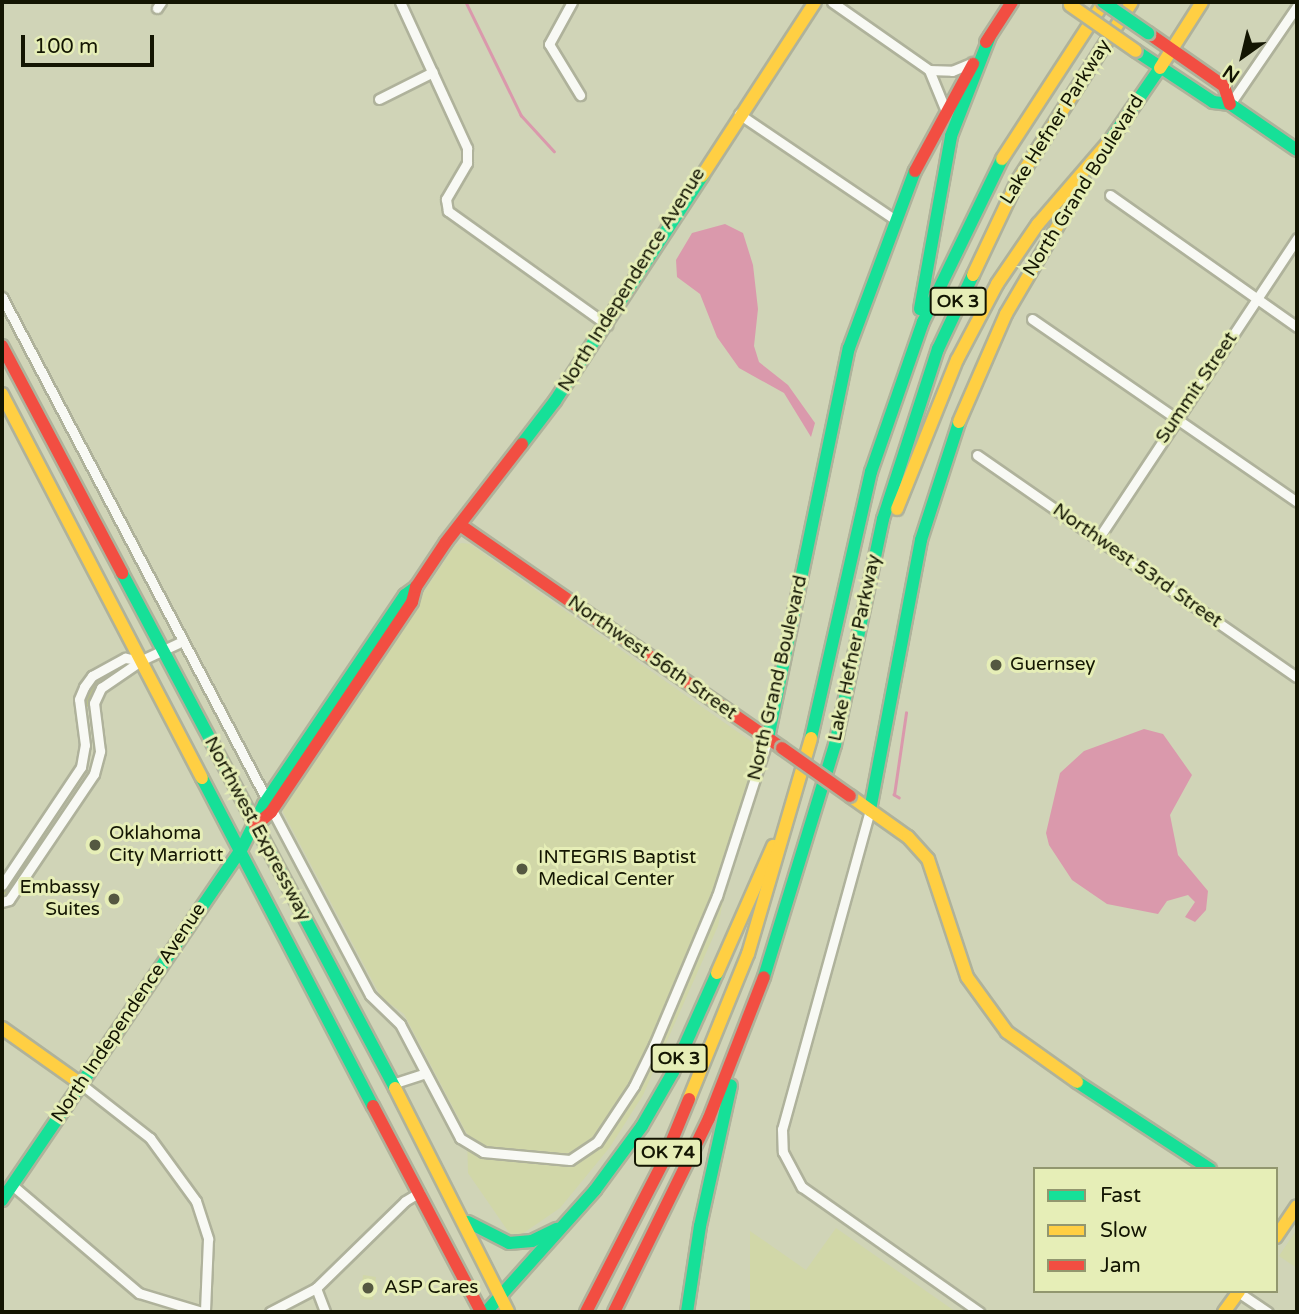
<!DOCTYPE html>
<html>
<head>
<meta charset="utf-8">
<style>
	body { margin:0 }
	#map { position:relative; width:1299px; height:1314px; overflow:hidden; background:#d0d4b7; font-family:"Varela Round",sans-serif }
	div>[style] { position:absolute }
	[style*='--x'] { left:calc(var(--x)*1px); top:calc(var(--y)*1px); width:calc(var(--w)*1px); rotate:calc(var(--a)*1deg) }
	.built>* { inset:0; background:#d1d7a8 }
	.green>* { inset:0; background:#b9c08c }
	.water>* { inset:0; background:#da99ac }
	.stream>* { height:2.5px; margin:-1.25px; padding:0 1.25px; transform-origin:1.25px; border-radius:1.25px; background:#da99ac }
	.roads { filter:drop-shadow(2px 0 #afb29b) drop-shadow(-2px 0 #afb29b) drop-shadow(0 2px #afb29b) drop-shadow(0 -2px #afb29b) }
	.street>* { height:9px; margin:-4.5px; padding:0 4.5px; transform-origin:4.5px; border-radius:4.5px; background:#f8f9f4 }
	.fast>* { height:12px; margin:-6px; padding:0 6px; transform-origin:6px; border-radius:6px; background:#16e098 }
	.slow>* { height:12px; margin:-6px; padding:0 6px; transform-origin:6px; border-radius:6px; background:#ffcf43 }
	.jam>* { height:12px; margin:-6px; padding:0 6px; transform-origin:6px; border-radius:6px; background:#f24e42 }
	.bridges { filter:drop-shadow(2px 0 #afb29b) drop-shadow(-2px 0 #afb29b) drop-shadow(0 2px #afb29b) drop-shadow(0 -2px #afb29b) }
	.fast-bridge>* { height:12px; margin:-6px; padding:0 6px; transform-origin:6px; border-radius:6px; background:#16e098 }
	.slow-bridge>* { height:12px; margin:-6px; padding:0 6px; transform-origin:6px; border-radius:6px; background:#ffcf43 }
	.jam-bridge>* { height:12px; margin:-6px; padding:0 6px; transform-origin:6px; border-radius:6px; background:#f24e42 }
	.dots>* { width:19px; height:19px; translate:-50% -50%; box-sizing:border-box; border:4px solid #e6eeb7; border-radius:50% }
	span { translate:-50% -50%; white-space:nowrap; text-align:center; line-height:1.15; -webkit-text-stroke:6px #e6eeb7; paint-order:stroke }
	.shield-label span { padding:2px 5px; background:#e6eeb7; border:2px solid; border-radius:5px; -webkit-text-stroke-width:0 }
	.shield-label { font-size:18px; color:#131502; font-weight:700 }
	.street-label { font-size:19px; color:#131502 }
	.poi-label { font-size:19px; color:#131502 }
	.left { translate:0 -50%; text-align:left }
	.right { translate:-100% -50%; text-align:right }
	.frame { position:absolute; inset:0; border:4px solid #131502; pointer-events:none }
	.legend { position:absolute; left:1033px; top:1167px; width:245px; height:126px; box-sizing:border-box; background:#e6eeb7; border:2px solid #92976f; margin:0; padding:9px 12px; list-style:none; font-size:21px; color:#131502 }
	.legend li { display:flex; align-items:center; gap:14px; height:35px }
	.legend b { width:35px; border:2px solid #92976f }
	.north { position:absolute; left:1208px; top:21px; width:70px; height:70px; -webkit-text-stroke:5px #e6eeb7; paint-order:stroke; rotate:214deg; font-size:19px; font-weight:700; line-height:28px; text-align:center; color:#131502 }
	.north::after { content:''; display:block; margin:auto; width:24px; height:32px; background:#131502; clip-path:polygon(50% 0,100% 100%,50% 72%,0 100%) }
	.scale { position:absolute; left:21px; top:35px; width:133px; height:32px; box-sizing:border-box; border:4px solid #131502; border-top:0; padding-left:9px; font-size:21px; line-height:24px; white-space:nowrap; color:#131502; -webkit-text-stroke:5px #e6eeb7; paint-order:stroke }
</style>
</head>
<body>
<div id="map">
	<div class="built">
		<i style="clip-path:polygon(462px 543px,470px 544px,755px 744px,718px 926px,643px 1095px,610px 1147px,560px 1208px,522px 1234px,510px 1234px,468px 1173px,467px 1134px,404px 1014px,381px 997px,283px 812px,283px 805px,455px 545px)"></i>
		<i style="clip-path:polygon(836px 1228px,956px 1312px,750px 1312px,750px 1231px,806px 1270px)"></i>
		<i style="clip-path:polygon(1297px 1229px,1297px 1268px,1279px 1256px)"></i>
		<i style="clip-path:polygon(363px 1275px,376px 1277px,373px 1300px,360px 1299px)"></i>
	</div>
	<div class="green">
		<i style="clip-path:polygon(134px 662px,96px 690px,89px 707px,84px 706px,88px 692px,99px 680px)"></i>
		<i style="clip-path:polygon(42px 838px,45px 840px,5px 897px,4px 892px)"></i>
	</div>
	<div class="water">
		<i style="clip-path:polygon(725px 224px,743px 233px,753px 265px,758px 309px,754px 346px,759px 362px,788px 385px,815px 423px,811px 437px,784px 393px,739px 368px,717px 337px,700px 294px,677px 277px,676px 260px,692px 233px)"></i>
		<i style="clip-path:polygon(1144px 729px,1163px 734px,1192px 775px,1170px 815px,1178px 855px,1208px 891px,1206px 910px,1195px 922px,1185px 917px,1195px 902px,1188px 895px,1167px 901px,1158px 914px,1107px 904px,1072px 880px,1049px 845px,1046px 833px,1060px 773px,1084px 751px)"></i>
	</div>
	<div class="stream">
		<i style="--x:466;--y:2;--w:126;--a:64"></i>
		<i style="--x:521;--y:115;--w:49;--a:47.5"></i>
		<i style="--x:899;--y:798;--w:6;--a:-149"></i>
		<i style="--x:894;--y:795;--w:83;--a:-81.7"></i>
	</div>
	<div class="roads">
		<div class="street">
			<i style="--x:400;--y:2;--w:161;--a:65.3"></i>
			<i style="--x:467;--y:148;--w:15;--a:90"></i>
			<i style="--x:467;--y:163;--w:42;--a:120.3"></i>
			<i style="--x:446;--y:199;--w:12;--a:81"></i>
			<i style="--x:448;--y:211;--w:196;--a:35.6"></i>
			<i style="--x:572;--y:2;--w:48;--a:118.7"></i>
			<i style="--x:549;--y:44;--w:60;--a:58.7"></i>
			<i style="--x:832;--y:2;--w:118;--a:35"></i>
			<i style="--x:929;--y:70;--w:23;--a:2"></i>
			<i style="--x:952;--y:71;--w:21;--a:-23"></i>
			<i style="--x:157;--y:8;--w:7;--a:-56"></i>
			<i style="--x:929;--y:70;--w:42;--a:67.7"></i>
			<i style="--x:379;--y:99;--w:60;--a:-26.6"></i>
			<i style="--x:1230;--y:104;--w:119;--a:-55.6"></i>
			<i style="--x:739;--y:114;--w:187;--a:34.1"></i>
			<i style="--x:1110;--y:195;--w:229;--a:35.2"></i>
			<i style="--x:2;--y:297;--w:569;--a:62.22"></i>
			<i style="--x:1032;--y:319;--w:322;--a:34.6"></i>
			<i style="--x:977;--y:455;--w:389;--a:34.8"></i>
			<i style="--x:1098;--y:539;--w:361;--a:-56.5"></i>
			<i style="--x:272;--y:810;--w:209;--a:62.1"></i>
			<i style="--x:370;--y:995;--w:42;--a:44"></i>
			<i style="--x:400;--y:1024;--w:129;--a:62.2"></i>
			<i style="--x:460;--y:1138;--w:27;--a:31"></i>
			<i style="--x:483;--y:1152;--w:87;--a:5.3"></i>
			<i style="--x:570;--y:1160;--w:32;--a:-34"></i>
			<i style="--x:597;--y:1142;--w:67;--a:-56.5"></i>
			<i style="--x:634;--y:1086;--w:46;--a:-64"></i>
			<i style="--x:654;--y:1045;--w:162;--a:-67.1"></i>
			<i style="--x:717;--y:896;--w:166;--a:-72.1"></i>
			<i style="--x:870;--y:810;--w:331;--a:105.4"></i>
			<i style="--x:782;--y:1129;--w:23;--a:88"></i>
			<i style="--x:783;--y:1152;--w:40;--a:62"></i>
			<i style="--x:802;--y:1187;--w:217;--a:35.2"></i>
			<i style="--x:2;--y:885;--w:142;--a:-56.2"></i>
			<i style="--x:81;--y:767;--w:22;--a:-80"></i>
			<i style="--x:85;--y:745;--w:46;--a:-97.4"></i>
			<i style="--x:79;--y:699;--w:13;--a:-67"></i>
			<i style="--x:84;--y:687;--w:14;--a:-54"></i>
			<i style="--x:92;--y:676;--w:38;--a:-29"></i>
			<i style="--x:125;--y:658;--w:15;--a:8"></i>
			<i style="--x:2;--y:902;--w:7;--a:-16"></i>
			<i style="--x:9;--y:900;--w:152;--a:-56"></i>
			<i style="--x:94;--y:774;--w:24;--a:-75"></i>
			<i style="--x:100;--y:751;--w:48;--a:-97.1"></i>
			<i style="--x:94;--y:703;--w:17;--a:-65"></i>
			<i style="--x:101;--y:688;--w:50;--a:-34.3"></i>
			<i style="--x:142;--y:660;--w:45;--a:-24.9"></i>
			<i style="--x:81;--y:1084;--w:88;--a:38"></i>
			<i style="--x:150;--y:1138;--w:78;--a:53.9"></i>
			<i style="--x:196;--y:1201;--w:40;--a:72"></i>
			<i style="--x:208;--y:1239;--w:73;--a:92.4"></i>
			<i style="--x:392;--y:1084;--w:35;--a:-18"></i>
			<i style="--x:12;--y:1185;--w:167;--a:40.4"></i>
			<i style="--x:139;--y:1293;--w:66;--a:16.8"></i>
			<i style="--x:316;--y:1288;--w:26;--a:69"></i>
			<i style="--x:1238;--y:1292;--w:36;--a:34"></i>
			<i style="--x:270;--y:1312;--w:52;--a:-27.6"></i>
			<i style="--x:316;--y:1288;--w:124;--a:-44.3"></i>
			<i style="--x:405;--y:1201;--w:17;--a:-31"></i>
		</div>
		<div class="fast">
			<i style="--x:1136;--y:51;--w:92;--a:33.5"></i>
			<i style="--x:1213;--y:102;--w:17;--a:7"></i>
			<i style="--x:1230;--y:104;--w:81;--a:34.5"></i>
			<i style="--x:1107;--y:145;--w:93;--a:-55.5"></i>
			<i style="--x:920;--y:309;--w:176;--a:-79.8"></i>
			<i style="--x:951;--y:136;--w:107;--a:-68.7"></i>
			<i style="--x:522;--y:444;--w:54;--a:-52.5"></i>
			<i style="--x:555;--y:401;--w:269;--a:-56.8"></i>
			<i style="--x:122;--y:573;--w:583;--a:62.07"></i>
			<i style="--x:768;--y:738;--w:398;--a:-78.3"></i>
			<i style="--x:849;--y:348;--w:189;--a:-69.6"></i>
			<i style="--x:811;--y:738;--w:273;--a:-77.3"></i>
			<i style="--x:871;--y:472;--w:159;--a:-70.9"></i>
			<i style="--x:923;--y:322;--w:181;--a:-64.1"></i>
			<i style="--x:202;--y:778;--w:370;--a:62.5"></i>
			<i style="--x:870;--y:810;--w:275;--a:-79.3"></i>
			<i style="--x:921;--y:540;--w:124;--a:-72.1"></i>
			<i style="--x:764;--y:977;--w:243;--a:-73"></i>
			<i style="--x:835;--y:745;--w:231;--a:-78"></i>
			<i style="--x:883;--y:519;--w:179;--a:-72.1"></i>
			<i style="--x:938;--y:349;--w:82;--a:-64.7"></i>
			<i style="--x:1077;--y:1082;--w:159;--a:33.2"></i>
			<i style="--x:2;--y:1200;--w:424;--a:-55.7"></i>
			<i style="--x:241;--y:850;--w:51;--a:-63.4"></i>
			<i style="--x:264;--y:804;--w:252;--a:-56"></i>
			<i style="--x:405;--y:595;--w:14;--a:-36"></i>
			<i style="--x:468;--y:1222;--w:46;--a:27.1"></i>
			<i style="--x:509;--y:1243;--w:23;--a:-5"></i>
			<i style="--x:532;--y:1241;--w:28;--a:-26"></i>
			<i style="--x:486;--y:1312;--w:164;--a:-48.2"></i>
			<i style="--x:595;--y:1190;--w:79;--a:-53.7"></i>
			<i style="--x:642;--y:1126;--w:62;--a:-60.1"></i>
			<i style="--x:673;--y:1072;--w:108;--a:-66"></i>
			<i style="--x:687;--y:1312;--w:87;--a:-81.4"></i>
			<i style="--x:700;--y:1226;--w:144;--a:-77.6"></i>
		</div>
		<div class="slow">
			<i style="--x:1160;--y:68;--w:78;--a:-57.5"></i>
			<i style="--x:1002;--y:159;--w:187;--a:-57"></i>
			<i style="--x:702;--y:176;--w:207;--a:-57"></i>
			<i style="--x:973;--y:275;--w:105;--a:-64.7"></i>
			<i style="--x:1018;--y:180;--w:211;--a:-57.4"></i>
			<i style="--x:2;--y:394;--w:433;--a:62.5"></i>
			<i style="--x:959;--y:422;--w:118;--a:-66.5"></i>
			<i style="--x:1006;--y:314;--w:154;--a:-59.6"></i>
			<i style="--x:897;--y:509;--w:161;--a:-68.1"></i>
			<i style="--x:957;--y:360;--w:86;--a:-62.2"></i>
			<i style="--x:997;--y:284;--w:73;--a:-55.7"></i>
			<i style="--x:1038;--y:224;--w:112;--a:-49.3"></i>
			<i style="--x:850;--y:796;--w:71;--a:35.3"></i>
			<i style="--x:908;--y:837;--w:30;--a:48"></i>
			<i style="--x:928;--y:859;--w:124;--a:71.7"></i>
			<i style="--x:967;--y:977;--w:68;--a:54"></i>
			<i style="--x:1007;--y:1032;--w:86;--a:35.5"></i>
			<i style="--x:717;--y:973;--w:139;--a:-66.2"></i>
			<i style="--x:2;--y:1028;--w:97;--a:35.3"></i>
			<i style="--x:395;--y:1088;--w:251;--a:63.2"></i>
			<i style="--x:689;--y:1099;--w:157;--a:-67.9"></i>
			<i style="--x:748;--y:954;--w:225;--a:-73.7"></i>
			<i style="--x:1276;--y:1237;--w:37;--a:-56"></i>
			<i style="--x:1224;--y:1312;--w:26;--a:-54"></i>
		</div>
		<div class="jam">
			<i style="--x:1148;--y:33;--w:93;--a:34.9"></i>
			<i style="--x:1224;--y:86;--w:19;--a:72"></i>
			<i style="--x:986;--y:42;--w:48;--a:-57"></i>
			<i style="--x:915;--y:171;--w:122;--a:-61.5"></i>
			<i style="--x:2;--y:346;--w:257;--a:62.1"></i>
			<i style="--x:460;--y:525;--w:392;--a:34.7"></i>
			<i style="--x:255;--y:826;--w:21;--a:-41"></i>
			<i style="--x:271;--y:812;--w:253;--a:-56.1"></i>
			<i style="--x:412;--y:602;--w:16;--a:-75"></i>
			<i style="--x:416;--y:587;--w:54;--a:-56.3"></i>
			<i style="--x:446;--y:542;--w:124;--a:-52.2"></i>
			<i style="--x:373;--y:1106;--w:233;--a:62.3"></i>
			<i style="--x:586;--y:1312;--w:171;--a:-62.8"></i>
			<i style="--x:664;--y:1160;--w:66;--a:-67.7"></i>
			<i style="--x:614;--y:1312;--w:216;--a:-63.9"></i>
			<i style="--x:709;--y:1118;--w:151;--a:-68.7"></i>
		</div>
	</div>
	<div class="bridges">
		<div class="fast-bridge">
			<i style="--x:1103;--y:2;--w:55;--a:34.6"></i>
		</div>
		<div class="slow-bridge">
			<i style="--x:1070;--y:5;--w:80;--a:34.9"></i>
		</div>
		<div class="jam-bridge">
			<i style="--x:782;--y:748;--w:83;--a:35.2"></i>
		</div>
	</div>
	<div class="dots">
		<i style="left:996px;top:665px;background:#555841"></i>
		<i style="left:95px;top:845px;background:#555841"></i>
		<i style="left:522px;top:869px;background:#555841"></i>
		<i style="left:114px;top:899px;background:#555841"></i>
		<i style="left:368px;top:1288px;background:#555841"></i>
	</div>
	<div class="shield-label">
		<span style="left:958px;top:301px">OK 3</span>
		<span style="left:679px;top:1058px">OK 3</span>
		<span style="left:668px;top:1152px">OK 74</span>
	</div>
	<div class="street-label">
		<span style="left:1056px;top:122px;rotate:-58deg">Lake Hefner Parkway</span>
		<span style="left:1084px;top:186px;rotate:-58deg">North Grand Boulevard</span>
		<span style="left:632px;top:280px;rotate:-58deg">North Independence Avenue</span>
		<span style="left:1197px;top:388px;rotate:-56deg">Summit Street</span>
		<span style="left:1137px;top:566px;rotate:35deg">Northwest 53rd Street</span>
		<span style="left:855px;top:648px;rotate:-78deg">Lake Hefner Parkway</span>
		<span style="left:652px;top:658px;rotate:35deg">Northwest 56th Street</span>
		<span style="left:778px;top:678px;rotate:-77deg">North Grand Boulevard</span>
		<span style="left:257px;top:829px;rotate:62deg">Northwest Expressway</span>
		<span style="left:129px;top:1013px;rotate:-56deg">North Independence Avenue</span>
	</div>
	<div class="poi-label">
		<span class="left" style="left:1010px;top:665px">Guernsey</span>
		<span class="left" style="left:109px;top:845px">Oklahoma<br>City Marriott</span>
		<span class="left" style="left:538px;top:869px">INTEGRIS Baptist<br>Medical Center</span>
		<span class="right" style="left:100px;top:899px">Embassy<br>Suites</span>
		<span class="left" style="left:384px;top:1288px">ASP Cares</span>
	</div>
	<div class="frame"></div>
	<ul class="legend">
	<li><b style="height:9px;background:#16e098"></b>Fast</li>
	<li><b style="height:9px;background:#ffcf43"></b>Slow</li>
	<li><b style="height:9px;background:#f24e42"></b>Jam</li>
	</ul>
	<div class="north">N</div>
	<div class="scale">100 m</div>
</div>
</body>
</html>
